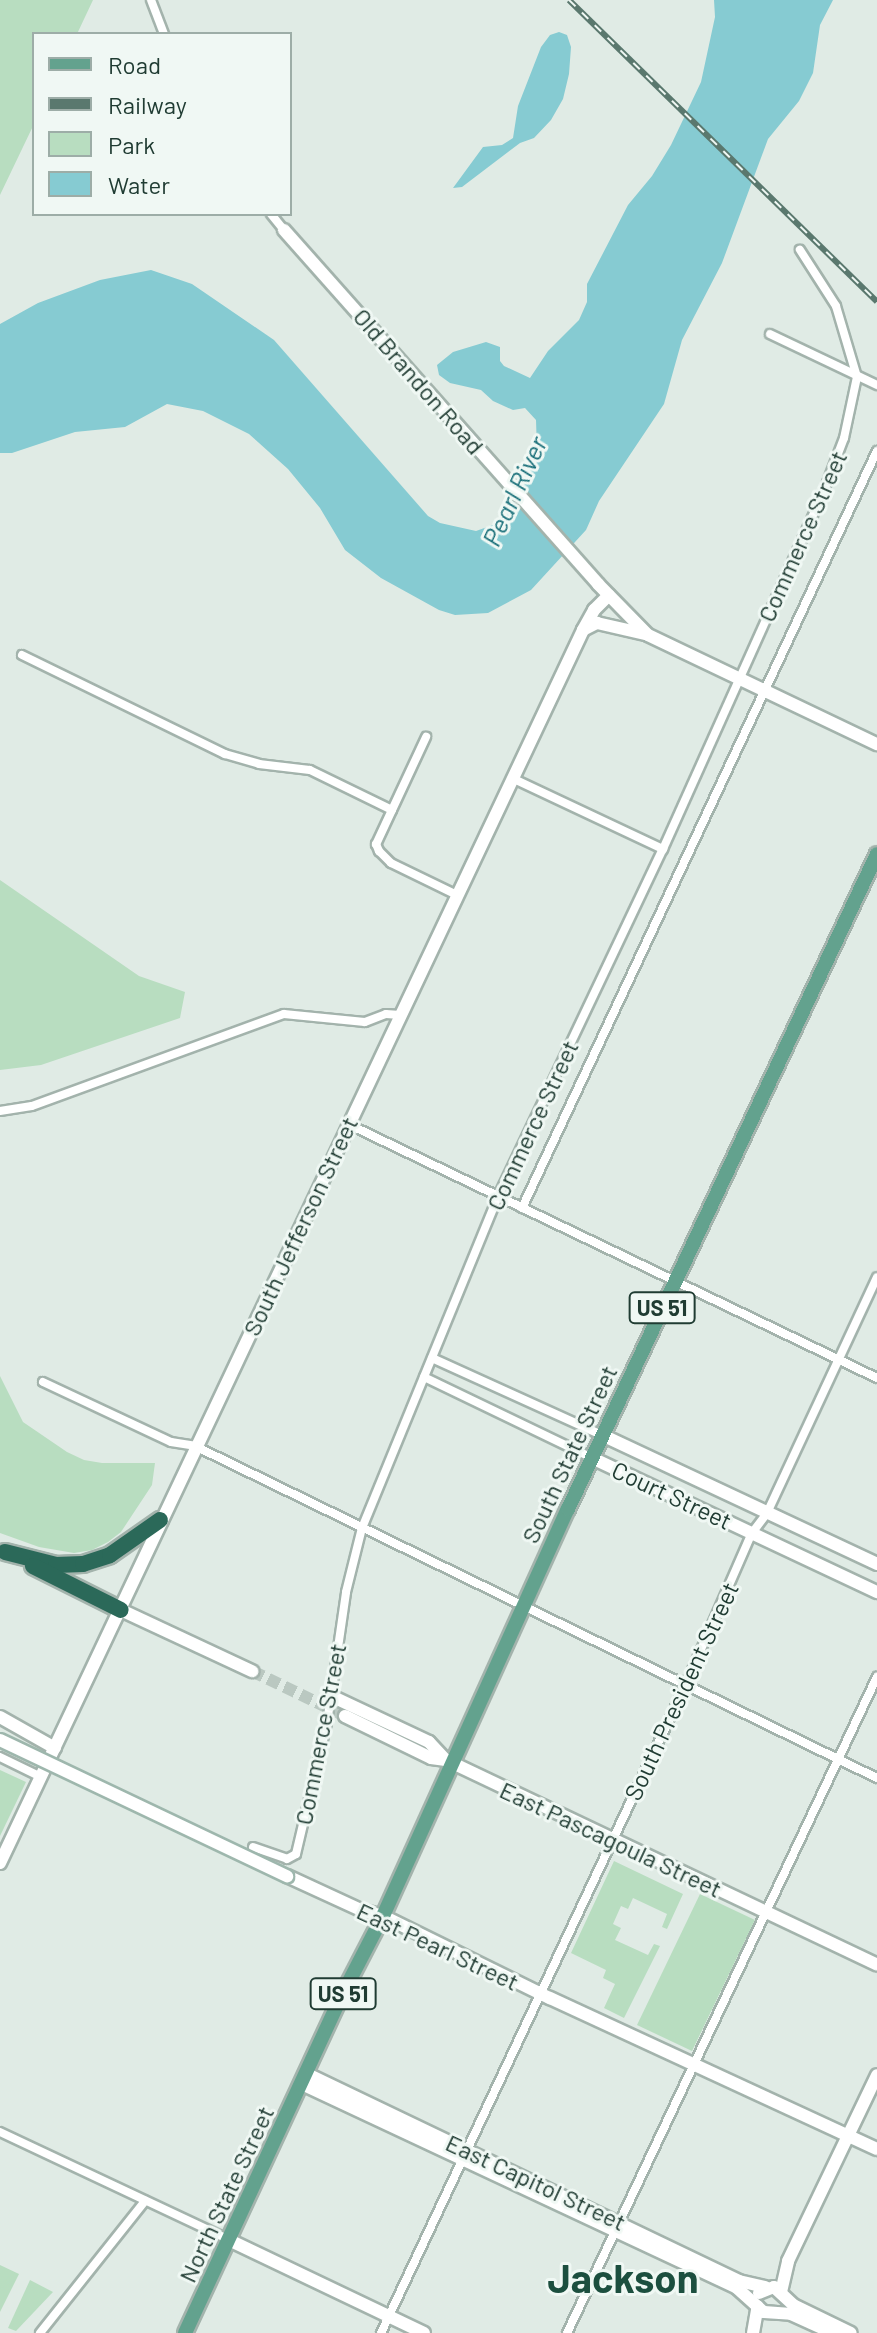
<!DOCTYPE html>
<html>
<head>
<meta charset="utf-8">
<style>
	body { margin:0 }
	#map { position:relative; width:877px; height:2333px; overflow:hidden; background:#e0ebe5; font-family:Barlow,sans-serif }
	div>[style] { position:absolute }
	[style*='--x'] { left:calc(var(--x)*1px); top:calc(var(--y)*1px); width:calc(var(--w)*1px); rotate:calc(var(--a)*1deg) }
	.green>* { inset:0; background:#b8ddc0 }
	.water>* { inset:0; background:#86cbd2 }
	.secondary-tunnel>* { height:12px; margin-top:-6px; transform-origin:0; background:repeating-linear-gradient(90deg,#bac8c1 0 12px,transparent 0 18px) }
	.roads { filter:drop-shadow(2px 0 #a3b3ac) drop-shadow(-2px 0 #a3b3ac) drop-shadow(0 2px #a3b3ac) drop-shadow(0 -2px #a3b3ac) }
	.street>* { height:8px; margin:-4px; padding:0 4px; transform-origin:4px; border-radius:4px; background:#fff }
	.secondary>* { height:12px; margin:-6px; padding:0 6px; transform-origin:6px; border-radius:6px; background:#fff }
	.primary>* { height:14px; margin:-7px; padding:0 7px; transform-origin:7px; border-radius:7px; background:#63a28e }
	.highway>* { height:16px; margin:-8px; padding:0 8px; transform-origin:8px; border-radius:8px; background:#2b6959 }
	.rail>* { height:6px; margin-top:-3px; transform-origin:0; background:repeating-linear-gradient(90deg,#f0f8f4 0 9px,#5a786e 0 18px); box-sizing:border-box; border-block:2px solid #5a786e }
	.bridges { filter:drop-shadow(2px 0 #9eb7ad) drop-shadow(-2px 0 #9eb7ad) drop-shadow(0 2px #9eb7ad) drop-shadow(0 -2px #9eb7ad) }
	.secondary-bridge>* { height:12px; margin:-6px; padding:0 6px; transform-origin:6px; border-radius:6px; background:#fff }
	span { translate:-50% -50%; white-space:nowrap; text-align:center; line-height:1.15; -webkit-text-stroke:6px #f0f8f4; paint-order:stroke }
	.shield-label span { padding:2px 6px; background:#f0f8f4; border:2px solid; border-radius:6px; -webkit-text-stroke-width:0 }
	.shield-label { font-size:22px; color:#203c33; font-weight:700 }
	.street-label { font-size:24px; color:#203c33 }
	.water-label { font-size:26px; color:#196f79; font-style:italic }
	.town-label { font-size:40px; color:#1c4f3f; font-weight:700 }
	.legend { position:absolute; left:32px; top:32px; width:260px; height:184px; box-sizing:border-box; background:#f0f8f4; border:2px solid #9dada7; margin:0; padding:10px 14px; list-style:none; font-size:24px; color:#203c33 }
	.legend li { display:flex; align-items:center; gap:16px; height:40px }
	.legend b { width:40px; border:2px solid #9dada7 }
</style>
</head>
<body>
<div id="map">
	<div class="green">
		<i style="clip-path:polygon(0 0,93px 0,77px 34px,34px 34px,34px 124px,0 195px)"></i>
		<i style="clip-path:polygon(0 880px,139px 976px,185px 992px,180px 1018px,41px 1065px,0 1070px)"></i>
		<i style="clip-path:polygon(0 1376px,23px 1422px,67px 1452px,84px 1460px,102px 1463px,155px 1463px,152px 1485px,121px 1532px,108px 1542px,92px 1550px,74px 1553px,39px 1547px,0 1533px)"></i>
		<i style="clip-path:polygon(0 1770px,26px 1782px,0 1836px)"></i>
		<i style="clip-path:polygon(614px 1861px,683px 1894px,667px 1929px,662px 1927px,667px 1914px,633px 1898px,628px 1909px,621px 1906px,613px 1924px,621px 1928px,615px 1940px,648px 1955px,654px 1944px,660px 1946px,624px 2018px,604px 2008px,615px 1984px,603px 1978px,606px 1970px,571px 1953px)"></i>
		<i style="clip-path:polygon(700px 1894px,755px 1920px,692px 2051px,637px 2025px)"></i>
		<i style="clip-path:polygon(0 2265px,19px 2274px,0 2312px)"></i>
		<i style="clip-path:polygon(30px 2280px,53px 2292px,16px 2331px,8px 2328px)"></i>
	</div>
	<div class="water">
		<i style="clip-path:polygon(714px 0,833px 0,820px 25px,813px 73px,799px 101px,768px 139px,722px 263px,682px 340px,664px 404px,599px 501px,586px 530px,531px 590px,488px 613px,455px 615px,439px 610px,381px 578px,345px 550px,320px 508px,288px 469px,249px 434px,203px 411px,167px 404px,125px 427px,75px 432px,12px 453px,0 453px,0 324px,38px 303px,100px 280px,151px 270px,192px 284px,274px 340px,428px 516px,440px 523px,476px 531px,504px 521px,537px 451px,536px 420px,525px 408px,513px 410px,493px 401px,481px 390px,450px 383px,439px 375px,437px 365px,453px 352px,486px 342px,500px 347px,500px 361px,504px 366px,530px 378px,548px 351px,579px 320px,587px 302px,587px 284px,628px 205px,652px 176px,671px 145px,701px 82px,715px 17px)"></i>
		<i style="clip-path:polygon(559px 32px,567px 35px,571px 47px,569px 74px,563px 99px,551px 120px,534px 138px,520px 143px,462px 187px,453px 188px,483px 147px,502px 145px,513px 138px,518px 106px,541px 47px,550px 35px)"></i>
	</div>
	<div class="secondary-tunnel">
		<i style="--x:252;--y:1671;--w:103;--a:25.8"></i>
	</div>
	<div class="roads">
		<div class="street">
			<i style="--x:151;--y:0;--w:36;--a:69"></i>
			<i style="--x:271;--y:214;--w:21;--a:51"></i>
			<i style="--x:770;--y:334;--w:119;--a:25.5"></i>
			<i style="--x:22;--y:655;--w:226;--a:26"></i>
			<i style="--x:225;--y:754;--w:35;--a:16"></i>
			<i style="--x:259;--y:764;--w:51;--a:6.7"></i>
			<i style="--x:310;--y:770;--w:91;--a:26"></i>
			<i style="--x:392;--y:810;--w:38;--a:115"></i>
			<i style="--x:376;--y:844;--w:8;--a:67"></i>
			<i style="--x:379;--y:851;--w:17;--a:45"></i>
			<i style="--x:391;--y:863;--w:73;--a:25.9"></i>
			<i style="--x:512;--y:778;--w:167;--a:25.2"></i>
			<i style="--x:392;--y:810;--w:81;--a:-65"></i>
			<i style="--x:0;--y:1111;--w:32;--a:-9"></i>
			<i style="--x:32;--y:1106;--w:268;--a:-20.1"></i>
			<i style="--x:284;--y:1014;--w:81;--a:5.6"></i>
			<i style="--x:365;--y:1022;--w:22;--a:-21"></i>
			<i style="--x:386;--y:1014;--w:14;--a:4"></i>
			<i style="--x:348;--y:1124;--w:587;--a:25.65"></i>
			<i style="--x:522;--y:1208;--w:836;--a:-64.88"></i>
			<i style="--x:432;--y:1358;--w:187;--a:24.4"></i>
			<i style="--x:424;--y:1377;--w:187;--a:25.7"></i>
			<i style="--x:43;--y:1382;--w:141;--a:25.1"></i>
			<i style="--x:171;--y:1442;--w:24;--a:9"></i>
			<i style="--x:195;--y:1446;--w:759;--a:25.96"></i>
			<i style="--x:0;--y:1757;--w:46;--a:26"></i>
			<i style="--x:253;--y:1847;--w:36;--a:19"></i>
			<i style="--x:287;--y:1859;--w:10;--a:-29"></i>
			<i style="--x:296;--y:1854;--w:135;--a:-76.7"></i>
			<i style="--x:327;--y:1723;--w:132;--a:-81.7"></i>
			<i style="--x:346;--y:1592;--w:66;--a:-76"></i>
			<i style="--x:362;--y:1528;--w:359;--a:-67.7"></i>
			<i style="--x:498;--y:1196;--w:384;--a:-64.6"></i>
			<i style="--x:663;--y:849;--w:390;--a:-65.8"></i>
			<i style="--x:823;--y:493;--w:59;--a:-69.1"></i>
			<i style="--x:844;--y:438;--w:62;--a:-78"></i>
			<i style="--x:857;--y:377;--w:74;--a:-106.5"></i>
			<i style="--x:836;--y:306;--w:67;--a:-122.7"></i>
			<i style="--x:0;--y:2132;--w:253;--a:25.2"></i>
			<i style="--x:40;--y:2333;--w:169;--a:-51.5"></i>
			<i style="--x:381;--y:2333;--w:715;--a:-64.83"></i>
			<i style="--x:685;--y:1686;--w:167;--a:-66.4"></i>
			<i style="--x:752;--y:1533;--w:25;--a:-53"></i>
			<i style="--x:767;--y:1513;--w:260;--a:-65"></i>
			<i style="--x:567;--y:2333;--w:726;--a:-64.71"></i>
		</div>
		<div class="secondary">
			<i style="--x:284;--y:230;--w:473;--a:48.4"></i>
			<i style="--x:598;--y:584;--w:71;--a:45.6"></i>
			<i style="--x:648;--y:635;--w:254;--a:25.5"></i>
			<i style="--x:583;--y:630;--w:16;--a:-27"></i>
			<i style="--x:597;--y:623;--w:49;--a:12.9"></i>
			<i style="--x:602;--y:1435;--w:304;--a:25.1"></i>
			<i style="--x:592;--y:1458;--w:315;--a:25.2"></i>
			<i style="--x:121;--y:1610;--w:145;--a:25"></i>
			<i style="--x:331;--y:1696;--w:108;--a:25.1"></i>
			<i style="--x:429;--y:1742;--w:25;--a:47"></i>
			<i style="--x:345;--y:1716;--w:96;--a:26"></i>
			<i style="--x:431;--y:1758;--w:15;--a:8"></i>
			<i style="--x:446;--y:1760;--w:477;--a:25.4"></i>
			<i style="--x:0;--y:1717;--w:63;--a:29.4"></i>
			<i style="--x:0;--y:1863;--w:1364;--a:-64.69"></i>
			<i style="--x:583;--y:630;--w:23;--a:-61"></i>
			<i style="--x:594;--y:610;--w:21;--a:-45"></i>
			<i style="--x:287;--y:1876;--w:81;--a:24.7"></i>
			<i style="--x:361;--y:1910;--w:23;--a:15"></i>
			<i style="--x:383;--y:1916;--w:186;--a:26.2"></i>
			<i style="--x:550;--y:1998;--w:360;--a:24.8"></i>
			<i style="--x:307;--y:2074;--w:479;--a:25.6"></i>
			<i style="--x:739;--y:2281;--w:27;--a:13"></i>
			<i style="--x:302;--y:2084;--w:480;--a:25.1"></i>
			<i style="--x:737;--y:2288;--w:36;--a:42"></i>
			<i style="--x:764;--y:2312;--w:27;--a:4"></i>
			<i style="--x:791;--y:2314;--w:46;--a:24.3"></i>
			<i style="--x:229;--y:2240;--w:216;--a:25.5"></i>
			<i style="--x:781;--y:2292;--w:32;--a:-77"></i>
			<i style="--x:788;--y:2261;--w:206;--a:-64.4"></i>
			<i style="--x:759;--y:2293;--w:16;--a:-22"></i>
			<i style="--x:774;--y:2287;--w:26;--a:43"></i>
			<i style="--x:793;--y:2305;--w:64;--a:25.8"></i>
			<i style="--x:753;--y:2333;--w:27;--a:-80"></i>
		</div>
		<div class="primary">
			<i style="--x:185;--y:2333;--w:373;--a:-65.1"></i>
			<i style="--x:342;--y:1995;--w:89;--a:-62.6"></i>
			<i style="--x:383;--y:1916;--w:447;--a:-65.6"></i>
			<i style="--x:568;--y:1509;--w:724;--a:-64.74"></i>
		</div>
		<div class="highway">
			<i style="--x:5;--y:1552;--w:53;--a:14.3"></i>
			<i style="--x:56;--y:1565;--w:27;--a:-2"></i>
			<i style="--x:83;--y:1564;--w:28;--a:-18"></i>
			<i style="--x:110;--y:1555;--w:61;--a:-35"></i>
			<i style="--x:33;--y:1566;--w:98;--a:26.6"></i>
		</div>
	</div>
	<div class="rail">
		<i style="--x:569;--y:0;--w:431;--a:44.4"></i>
	</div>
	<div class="bridges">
		<div class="secondary-bridge">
			<i style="--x:0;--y:1740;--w:318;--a:25.4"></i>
		</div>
	</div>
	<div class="shield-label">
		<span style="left:662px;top:1308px">US 51</span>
		<span style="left:343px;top:1994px">US 51</span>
	</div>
	<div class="street-label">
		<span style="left:419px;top:381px;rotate:49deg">Old Brandon Road</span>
		<span style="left:802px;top:536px;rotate:-66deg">Commerce Street</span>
		<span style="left:532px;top:1125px;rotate:-65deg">Commerce Street</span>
		<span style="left:300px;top:1226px;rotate:-65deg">South Jefferson Street</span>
		<span style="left:569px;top:1454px;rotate:-65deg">South State Street</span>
		<span style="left:672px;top:1495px;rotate:25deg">Court Street</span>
		<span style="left:681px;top:1691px;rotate:-65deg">South President Street</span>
		<span style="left:320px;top:1734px;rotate:-79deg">Commerce Street</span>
		<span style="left:611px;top:1839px;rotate:25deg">East Pascagoula Street</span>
		<span style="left:438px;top:1946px;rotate:25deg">East Pearl Street</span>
		<span style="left:536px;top:2182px;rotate:25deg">East Capitol Street</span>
		<span style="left:226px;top:2194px;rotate:-65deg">North State Street</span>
	</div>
	<div class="water-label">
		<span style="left:514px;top:491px;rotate:-65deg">Pearl River</span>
	</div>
	<div class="town-label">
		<span style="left:623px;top:2277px">Jackson</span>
	</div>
	<ul class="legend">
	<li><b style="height:10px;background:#63a28e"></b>Road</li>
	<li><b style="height:10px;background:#5a786e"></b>Railway</li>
	<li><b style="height:22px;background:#b8ddc0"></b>Park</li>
	<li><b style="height:22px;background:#86cbd2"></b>Water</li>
	</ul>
</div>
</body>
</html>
